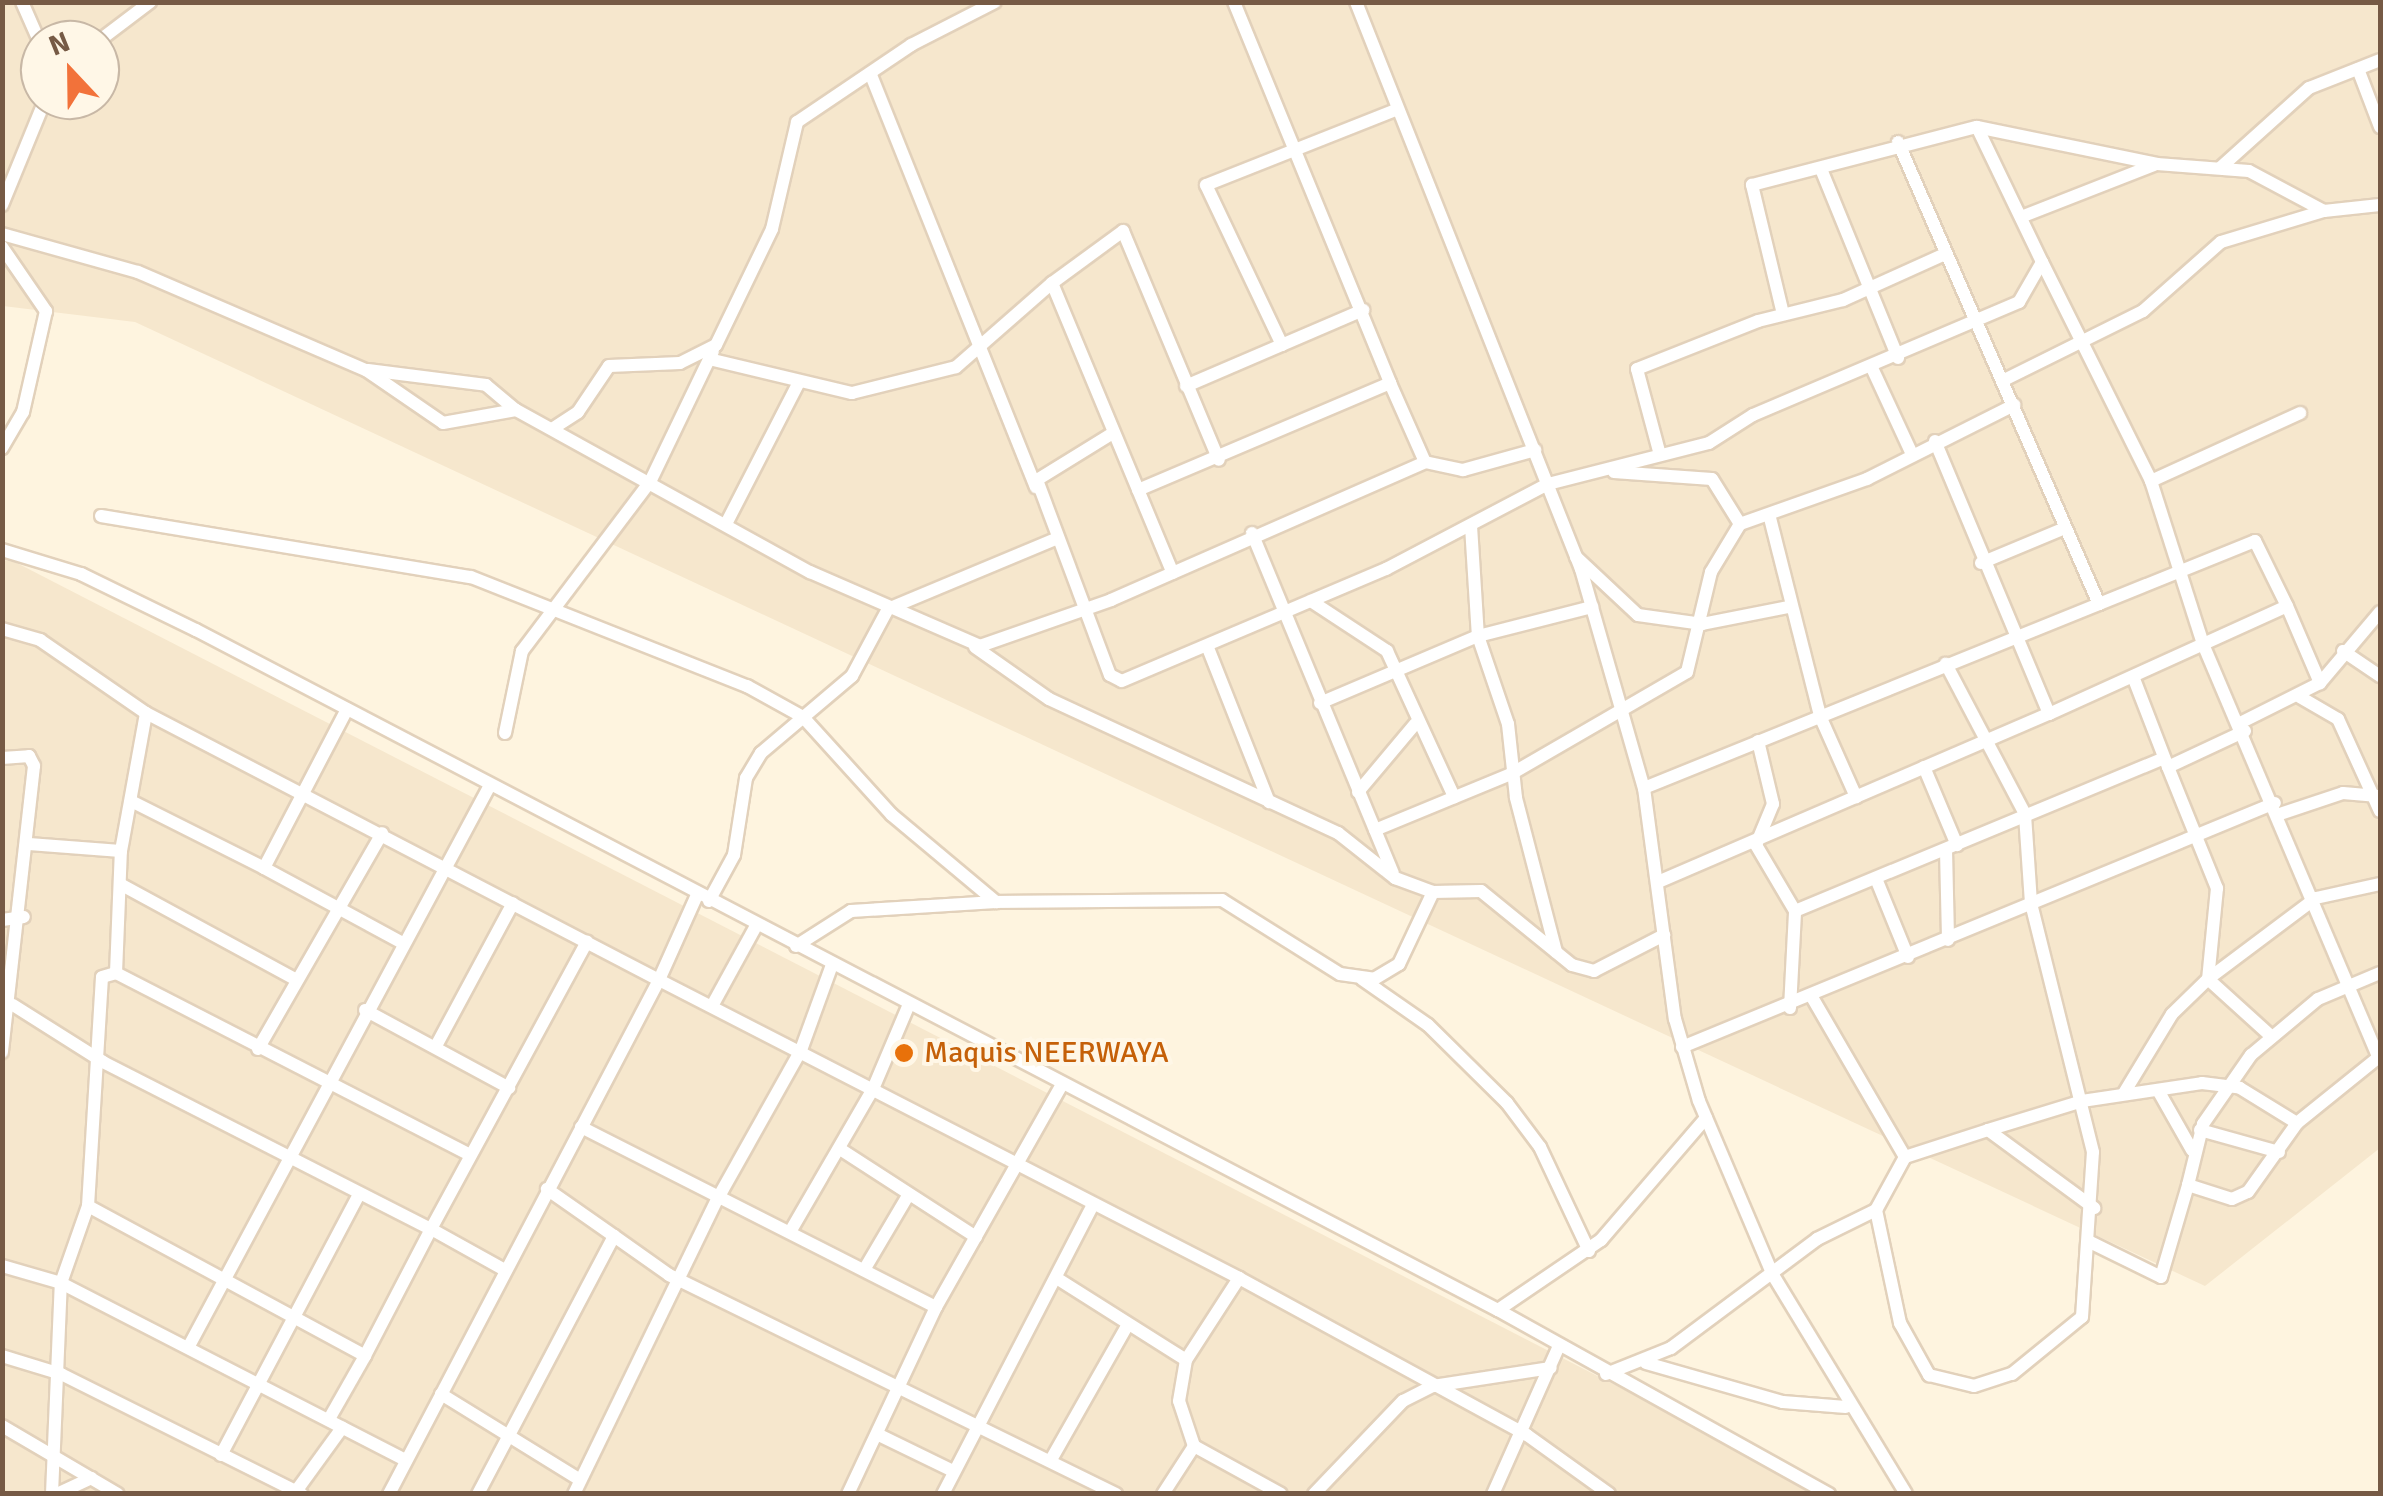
<!DOCTYPE html>
<html>
<head>
<meta charset="utf-8">
<style>
	body { margin:0 }
	#map { position:relative; width:2383px; height:1496px; overflow:hidden; background:#fef4df; font-family:Signika,sans-serif }
	div>[style] { position:absolute }
	[style*='--x'] { left:calc(var(--x)*1px); top:calc(var(--y)*1px); width:calc(var(--w)*1px); rotate:calc(var(--a)*1deg) }
	.residential>* { inset:0; background:#f6e7cd }
	.roads { filter:drop-shadow(2px 0 #e2d1bb) drop-shadow(-2px 0 #e2d1bb) drop-shadow(0 2px #e2d1bb) drop-shadow(0 -2px #e2d1bb) }
	.minor>* { height:12px; margin:-6px; padding:0 6px; transform-origin:6px; border-radius:6px; background:#fff }
	.dots>* { width:28px; height:28px; translate:-50% -50%; box-sizing:border-box; border:5px solid #fff7e7; border-radius:50% }
	span { translate:-50% -50%; white-space:nowrap; text-align:center; line-height:1.15; -webkit-text-stroke:8px #fff7e7; paint-order:stroke }
	.food-label { font-size:30px; color:#c56008 }
	.left { translate:0 -50%; text-align:left }
	.frame { position:absolute; inset:0; border:5px solid #765a45; pointer-events:none }
	.north { position:absolute; left:20px; top:20px; width:100px; height:100px; box-sizing:border-box; background:#fff7e7; border:2px solid #c8b8a6; border-radius:50%; rotate:338deg; font-size:28px; font-weight:700; line-height:40px; text-align:center; color:#765a45 }
	.north::after { content:''; display:block; margin:auto; width:35px; height:45px; background:#f2723a; clip-path:polygon(50% 0,100% 100%,50% 72%,0 100%) }
</style>
</head>
<body>
<div id="map">
	<div class="residential">
		<i style="clip-path:polygon(evenodd,3px 3px,2380px 3px,2380px 1148px,2205px 1286px,135px 322px,3px 306px,3px 3px,40px 40px,100px 40px,100px 100px,40px 100px,40px 40px)"></i>
		<i style="clip-path:polygon(3px 560px,15px 562px,1825px 1493px,3px 1494px)"></i>
	</div>
	<div class="roads">
		<div class="minor">
			<i style="--x:22;--y:2;--w:45;--a:66.3"></i>
			<i style="--x:1234;--y:2;--w:412;--a:67.7"></i>
			<i style="--x:1356;--y:2;--w:610;--a:68.36"></i>
			<i style="--x:1581;--y:569;--w:228;--a:74"></i>
			<i style="--x:1644;--y:788;--w:233;--a:82.4"></i>
			<i style="--x:1675;--y:1019;--w:85;--a:73.7"></i>
			<i style="--x:1699;--y:1101;--w:189;--a:67"></i>
			<i style="--x:1773;--y:1275;--w:256;--a:58.7"></i>
			<i style="--x:100;--y:40;--w:63;--a:-37.2"></i>
			<i style="--x:2358;--y:69;--w:62;--a:69.2"></i>
			<i style="--x:871;--y:75;--w:444;--a:68.2"></i>
			<i style="--x:1898;--y:142;--w:504;--a:66.49"></i>
			<i style="--x:2220;--y:168;--w:120;--a:-42"></i>
			<i style="--x:2309;--y:88;--w:76;--a:-21.5"></i>
			<i style="--x:1821;--y:169;--w:204;--a:67.8"></i>
			<i style="--x:2;--y:205;--w:113;--a:-67.7"></i>
			<i style="--x:2021;--y:217;--w:143;--a:-21.4"></i>
			<i style="--x:2;--y:234;--w:141;--a:15.6"></i>
			<i style="--x:138;--y:272;--w:248;--a:23.3"></i>
			<i style="--x:366;--y:370;--w:93;--a:34.5"></i>
			<i style="--x:443;--y:423;--w:74;--a:-10.1"></i>
			<i style="--x:516;--y:410;--w:336;--a:28.9"></i>
			<i style="--x:810;--y:572;--w:185;--a:23.5"></i>
			<i style="--x:980;--y:646;--w:139;--a:-19.3"></i>
			<i style="--x:1111;--y:600;--w:343;--a:-23.7"></i>
			<i style="--x:1425;--y:462;--w:39;--a:12"></i>
			<i style="--x:1463;--y:470;--w:75;--a:-15.5"></i>
			<i style="--x:2;--y:247;--w:78;--a:55.5"></i>
			<i style="--x:46;--y:311;--w:104;--a:102.8"></i>
			<i style="--x:23;--y:412;--w:42;--a:120.3"></i>
			<i style="--x:2042;--y:262;--w:245;--a:63.5"></i>
			<i style="--x:2151;--y:481;--w:171;--a:72.3"></i>
			<i style="--x:2203;--y:644;--w:448;--a:67"></i>
			<i style="--x:1052;--y:283;--w:88;--a:-36.2"></i>
			<i style="--x:1123;--y:231;--w:248;--a:67.3"></i>
			<i style="--x:1783;--y:314;--w:133;--a:-103.5"></i>
			<i style="--x:1752;--y:185;--w:232;--a:-14.5"></i>
			<i style="--x:1282;--y:345;--w:177;--a:-115.4"></i>
			<i style="--x:1206;--y:185;--w:206;--a:-21.6"></i>
			<i style="--x:709;--y:359;--w:147;--a:13.4"></i>
			<i style="--x:852;--y:393;--w:107;--a:-14"></i>
			<i style="--x:956;--y:367;--w:128;--a:-41.2"></i>
			<i style="--x:1052;--y:283;--w:314;--a:67.4"></i>
			<i style="--x:1872;--y:368;--w:95;--a:65.1"></i>
			<i style="--x:368;--y:370;--w:119;--a:7.2"></i>
			<i style="--x:486;--y:385;--w:39;--a:40"></i>
			<i style="--x:2004;--y:380;--w:155;--a:-26.4"></i>
			<i style="--x:2143;--y:311;--w:104;--a:-41.5"></i>
			<i style="--x:2221;--y:242;--w:108;--a:-16.8"></i>
			<i style="--x:1186;--y:386;--w:193;--a:-23.2"></i>
			<i style="--x:552;--y:429;--w:31;--a:-33"></i>
			<i style="--x:578;--y:412;--w:55;--a:-56"></i>
			<i style="--x:609;--y:366;--w:71;--a:-2.4"></i>
			<i style="--x:680;--y:363;--w:40;--a:-26.6"></i>
			<i style="--x:716;--y:345;--w:129;--a:-64.2"></i>
			<i style="--x:772;--y:229;--w:110;--a:-76.8"></i>
			<i style="--x:797;--y:122;--w:138;--a:-34"></i>
			<i style="--x:911;--y:45;--w:94;--a:-27.1"></i>
			<i style="--x:1113;--y:433;--w:89;--a:148.3"></i>
			<i style="--x:1037;--y:480;--w:208;--a:69.5"></i>
			<i style="--x:1110;--y:675;--w:13;--a:27"></i>
			<i style="--x:1122;--y:681;--w:287;--a:-23"></i>
			<i style="--x:1386;--y:569;--w:183;--a:-27.7"></i>
			<i style="--x:1548;--y:484;--w:166;--a:-14.3"></i>
			<i style="--x:1709;--y:443;--w:52;--a:-32.5"></i>
			<i style="--x:1753;--y:415;--w:289;--a:-23"></i>
			<i style="--x:2019;--y:302;--w:46;--a:-60.1"></i>
			<i style="--x:2042;--y:262;--w:150;--a:-115.7"></i>
			<i style="--x:1977;--y:127;--w:184;--a:11.6"></i>
			<i style="--x:2157;--y:164;--w:92;--a:4.4"></i>
			<i style="--x:2249;--y:171;--w:85;--a:28.1"></i>
			<i style="--x:2324;--y:211;--w:56;--a:-6.1"></i>
			<i style="--x:1935;--y:441;--w:296;--a:67.3"></i>
			<i style="--x:2049;--y:714;--w:261;--a:-24.4"></i>
			<i style="--x:2287;--y:606;--w:84;--a:66.8"></i>
			<i style="--x:1660;--y:455;--w:89;--a:-105"></i>
			<i style="--x:1637;--y:369;--w:130;--a:-21.6"></i>
			<i style="--x:1758;--y:321;--w:88;--a:-13.9"></i>
			<i style="--x:1843;--y:300;--w:112;--a:-24.3"></i>
			<i style="--x:1614;--y:472;--w:98;--a:4.1"></i>
			<i style="--x:1712;--y:479;--w:53;--a:58.1"></i>
			<i style="--x:1740;--y:524;--w:135;--a:-19.5"></i>
			<i style="--x:1867;--y:479;--w:165;--a:-26.7"></i>
			<i style="--x:2151;--y:481;--w:164;--a:-24.5"></i>
			<i style="--x:1138;--y:490;--w:274;--a:-23"></i>
			<i style="--x:1390;--y:383;--w:86;--a:66.1"></i>
			<i style="--x:101;--y:516;--w:375;--a:9.4"></i>
			<i style="--x:471;--y:577;--w:297;--a:21.6"></i>
			<i style="--x:747;--y:686;--w:64;--a:29"></i>
			<i style="--x:803;--y:717;--w:132;--a:47.8"></i>
			<i style="--x:892;--y:815;--w:136;--a:39.9"></i>
			<i style="--x:996;--y:902;--w:226;--a:-0.5"></i>
			<i style="--x:1222;--y:900;--w:139;--a:32.1"></i>
			<i style="--x:1340;--y:974;--w:34;--a:8"></i>
			<i style="--x:1374;--y:979;--w:29;--a:-31"></i>
			<i style="--x:1399;--y:964;--w:80;--a:-64.7"></i>
			<i style="--x:1770;--y:518;--w:204;--a:75.8"></i>
			<i style="--x:1820;--y:716;--w:89;--a:66"></i>
			<i style="--x:727;--y:522;--w:155;--a:-62.8"></i>
			<i style="--x:1471;--y:526;--w:110;--a:86.4"></i>
			<i style="--x:1478;--y:636;--w:93;--a:71.2"></i>
			<i style="--x:1508;--y:724;--w:74;--a:83.8"></i>
			<i style="--x:1516;--y:798;--w:159;--a:75.4"></i>
			<i style="--x:1252;--y:533;--w:368;--a:67.5"></i>
			<i style="--x:2;--y:550;--w:83;--a:16.9"></i>
			<i style="--x:81;--y:574;--w:128;--a:26"></i>
			<i style="--x:196;--y:630;--w:1469;--a:27.58"></i>
			<i style="--x:1498;--y:1310;--w:379;--a:29.1"></i>
			<i style="--x:1576;--y:557;--w:85;--a:43.1"></i>
			<i style="--x:1638;--y:615;--w:65;--a:8"></i>
			<i style="--x:1702;--y:624;--w:89;--a:-11.1"></i>
			<i style="--x:1981;--y:563;--w:91;--a:-22.6"></i>
			<i style="--x:1311;--y:601;--w:91;--a:33.3"></i>
			<i style="--x:1387;--y:651;--w:161;--a:65.3"></i>
			<i style="--x:2;--y:629;--w:40;--a:16"></i>
			<i style="--x:40;--y:640;--w:129;--a:34.6"></i>
			<i style="--x:146;--y:713;--w:578;--a:27.5"></i>
			<i style="--x:659;--y:980;--w:581;--a:117.71"></i>
			<i style="--x:975;--y:647;--w:90;--a:35.1"></i>
			<i style="--x:1049;--y:699;--w:319;--a:24.9"></i>
			<i style="--x:1338;--y:833;--w:73;--a:38.3"></i>
			<i style="--x:1395;--y:878;--w:40;--a:20.2"></i>
			<i style="--x:1433;--y:892;--w:48;--a:-1.2"></i>
			<i style="--x:1481;--y:891;--w:117;--a:39.1"></i>
			<i style="--x:1572;--y:965;--w:23;--a:15"></i>
			<i style="--x:1594;--y:971;--w:79;--a:-27.2"></i>
			<i style="--x:1208;--y:648;--w:166;--a:68.4"></i>
			<i style="--x:2343;--y:651;--w:45;--a:34"></i>
			<i style="--x:2134;--y:679;--w:94;--a:68.9"></i>
			<i style="--x:2168;--y:767;--w:85;--a:-25.1"></i>
			<i style="--x:2300;--y:697;--w:44;--a:30.1"></i>
			<i style="--x:2338;--y:719;--w:101;--a:65.5"></i>
			<i style="--x:1320;--y:703;--w:172;--a:-23"></i>
			<i style="--x:1478;--y:636;--w:118;--a:-14.3"></i>
			<i style="--x:2240;--y:723;--w:89;--a:-26.6"></i>
			<i style="--x:2320;--y:683;--w:93;--a:-49.8"></i>
			<i style="--x:505;--y:733;--w:84;--a:-78.3"></i>
			<i style="--x:522;--y:651;--w:212;--a:-52.9"></i>
			<i style="--x:650;--y:482;--w:145;--a:-64.3"></i>
			<i style="--x:1758;--y:741;--w:65;--a:76.6"></i>
			<i style="--x:1773;--y:804;--w:44;--a:112.5"></i>
			<i style="--x:1756;--y:845;--w:77;--a:59.4"></i>
			<i style="--x:1795;--y:911;--w:399;--a:-22.5"></i>
			<i style="--x:2;--y:758;--w:27;--a:-4"></i>
			<i style="--x:29;--y:756;--w:11;--a:63"></i>
			<i style="--x:34;--y:766;--w:288;--a:96.4"></i>
			<i style="--x:1924;--y:767;--w:85;--a:67.1"></i>
			<i style="--x:2168;--y:767;--w:131;--a:68"></i>
			<i style="--x:2217;--y:888;--w:91;--a:95.6"></i>
			<i style="--x:2208;--y:979;--w:86;--a:42.2"></i>
			<i style="--x:1644;--y:788;--w:659;--a:-22.01"></i>
			<i style="--x:2255;--y:541;--w:72;--a:63.8"></i>
			<i style="--x:1358;--y:792;--w:89;--a:-50"></i>
			<i style="--x:131;--y:801;--w:149;--a:26.7"></i>
			<i style="--x:264;--y:868;--w:179;--a:-62.4"></i>
			<i style="--x:2280;--y:814;--w:66;--a:-18.4"></i>
			<i style="--x:2343;--y:793;--w:35;--a:5"></i>
			<i style="--x:1375;--y:830;--w:147;--a:-22.4"></i>
			<i style="--x:1511;--y:774;--w:203;--a:-30.1"></i>
			<i style="--x:1687;--y:672;--w:103;--a:-76.5"></i>
			<i style="--x:1711;--y:572;--w:56;--a:-58.9"></i>
			<i style="--x:29;--y:844;--w:92;--a:4.4"></i>
			<i style="--x:1946;--y:850;--w:90;--a:88.7"></i>
			<i style="--x:264;--y:868;--w:156;--a:28.4"></i>
			<i style="--x:1877;--y:881;--w:82;--a:67.8"></i>
			<i style="--x:1658;--y:882;--w:426;--a:-23.3"></i>
			<i style="--x:120;--y:884;--w:199;--a:28.5"></i>
			<i style="--x:697;--y:895;--w:93;--a:114.1"></i>
			<i style="--x:659;--y:980;--w:652;--a:27.19"></i>
			<i style="--x:1239;--y:1278;--w:328;--a:28.6"></i>
			<i style="--x:1527;--y:1435;--w:101;--a:35.7"></i>
			<i style="--x:709;--y:901;--w:52;--a:-61.5"></i>
			<i style="--x:734;--y:855;--w:78;--a:-81.1"></i>
			<i style="--x:746;--y:778;--w:29;--a:-59"></i>
			<i style="--x:761;--y:753;--w:119;--a:-40.2"></i>
			<i style="--x:852;--y:676;--w:76;--a:-61.8"></i>
			<i style="--x:888;--y:609;--w:184;--a:-22.7"></i>
			<i style="--x:2;--y:920;--w:22;--a:-8"></i>
			<i style="--x:796;--y:946;--w:65;--a:-32.5"></i>
			<i style="--x:851;--y:911;--w:145;--a:-3.6"></i>
			<i style="--x:116;--y:973;--w:122;--a:-87.7"></i>
			<i style="--x:121;--y:851;--w:140;--a:-79.7"></i>
			<i style="--x:1362;--y:979;--w:80;--a:34.9"></i>
			<i style="--x:1428;--y:1025;--w:111;--a:44.6"></i>
			<i style="--x:1507;--y:1103;--w:55;--a:53.1"></i>
			<i style="--x:1540;--y:1147;--w:115;--a:64.8"></i>
			<i style="--x:13;--y:1005;--w:107;--a:32.3"></i>
			<i style="--x:103;--y:1062;--w:368;--a:27"></i>
			<i style="--x:431;--y:1229;--w:143;--a:117.5"></i>
			<i style="--x:712;--y:1006;--w:91;--a:-61.2"></i>
			<i style="--x:1790;--y:1008;--w:97;--a:-87"></i>
			<i style="--x:365;--y:1010;--w:164;--a:28.4"></i>
			<i style="--x:436;--y:1046;--w:162;--a:-61.7"></i>
			<i style="--x:1682;--y:1047;--w:641;--a:-22.37"></i>
			<i style="--x:258;--y:1049;--w:249;--a:-60.1"></i>
			<i style="--x:2159;--y:1092;--w:67;--a:60.4"></i>
			<i style="--x:2124;--y:1093;--w:92;--a:-58.7"></i>
			<i style="--x:2172;--y:1014;--w:50;--a:-44.2"></i>
			<i style="--x:2208;--y:979;--w:135;--a:-36.9"></i>
			<i style="--x:2316;--y:898;--w:66;--a:-12.3"></i>
			<i style="--x:581;--y:1127;--w:398;--a:26.9"></i>
			<i style="--x:1988;--y:1130;--w:98;--a:-17.1"></i>
			<i style="--x:2082;--y:1101;--w:121;--a:-8.5"></i>
			<i style="--x:2202;--y:1083;--w:38;--a:7"></i>
			<i style="--x:2240;--y:1088;--w:67;--a:31.6"></i>
			<i style="--x:2200;--y:1130;--w:82;--a:15.6"></i>
			<i style="--x:840;--y:1149;--w:162;--a:32.9"></i>
			<i style="--x:1905;--y:1157;--w:87;--a:-18"></i>
			<i style="--x:1988;--y:1130;--w:132;--a:36.3"></i>
			<i style="--x:2188;--y:1185;--w:63;--a:-76.2"></i>
			<i style="--x:2203;--y:1124;--w:84;--a:-55.2"></i>
			<i style="--x:2251;--y:1055;--w:87;--a:-39.9"></i>
			<i style="--x:2318;--y:999;--w:67;--a:-22.8"></i>
			<i style="--x:88;--y:1206;--w:315;--a:28.4"></i>
			<i style="--x:365;--y:1356;--w:73;--a:119.7"></i>
			<i style="--x:1876;--y:1210;--w:116;--a:78"></i>
			<i style="--x:1900;--y:1323;--w:60;--a:60.9"></i>
			<i style="--x:1929;--y:1375;--w:46;--a:13.7"></i>
			<i style="--x:1974;--y:1386;--w:40;--a:-18"></i>
			<i style="--x:2012;--y:1374;--w:90;--a:-39.2"></i>
			<i style="--x:2082;--y:1317;--w:165;--a:-86.2"></i>
			<i style="--x:2093;--y:1152;--w:257;--a:-104"></i>
			<i style="--x:2031;--y:903;--w:89;--a:-93.9"></i>
			<i style="--x:2025;--y:814;--w:170;--a:-117.8"></i>
			<i style="--x:790;--y:1232;--w:165;--a:-59.9"></i>
			<i style="--x:873;--y:1089;--w:92;--a:-67"></i>
			<i style="--x:614;--y:1236;--w:67;--a:35.3"></i>
			<i style="--x:669;--y:1275;--w:498;--a:26.1"></i>
			<i style="--x:2090;--y:1242;--w:79;--a:26.2"></i>
			<i style="--x:2161;--y:1277;--w:96;--a:-73.6"></i>
			<i style="--x:2188;--y:1185;--w:46;--a:17.7"></i>
			<i style="--x:2232;--y:1199;--w:17;--a:-24"></i>
			<i style="--x:2248;--y:1192;--w:85;--a:-54.6"></i>
			<i style="--x:2297;--y:1123;--w:107;--a:-38.9"></i>
			<i style="--x:2;--y:1266;--w:61;--a:16.1"></i>
			<i style="--x:61;--y:1283;--w:388;--a:27.2"></i>
			<i style="--x:503;--y:1269;--w:82;--a:-150.9"></i>
			<i style="--x:431;--y:1229;--w:327;--a:-61.5"></i>
			<i style="--x:864;--y:1270;--w:88;--a:-59.4"></i>
			<i style="--x:1058;--y:1279;--w:151;--a:32.3"></i>
			<i style="--x:1498;--y:1310;--w:125;--a:-34.2"></i>
			<i style="--x:1601;--y:1240;--w:161;--a:-49.3"></i>
			<i style="--x:189;--y:1346;--w:637;--a:-61.78"></i>
			<i style="--x:2;--y:1356;--w:62;--a:17"></i>
			<i style="--x:61;--y:1374;--w:269;--a:26.5"></i>
			<i style="--x:1646;--y:1363;--w:142;--a:15.9"></i>
			<i style="--x:1783;--y:1402;--w:63;--a:4.5"></i>
			<i style="--x:1606;--y:1374;--w:70;--a:-21.8"></i>
			<i style="--x:1671;--y:1348;--w:182;--a:-36.7"></i>
			<i style="--x:1817;--y:1239;--w:66;--a:-26.2"></i>
			<i style="--x:1876;--y:1210;--w:60;--a:-61.3"></i>
			<i style="--x:1905;--y:1157;--w:183;--a:-120.2"></i>
			<i style="--x:441;--y:1394;--w:163;--a:31.7"></i>
			<i style="--x:2;--y:1426;--w:134;--a:30.4"></i>
			<i style="--x:879;--y:1435;--w:82;--a:25.9"></i>
			<i style="--x:1194;--y:1446;--w:99;--a:28.9"></i>
			<i style="--x:221;--y:1455;--w:295;--a:-62.1"></i>
			<i style="--x:1052;--y:1458;--w:154;--a:-60.4"></i>
			<i style="--x:52;--y:1494;--w:211;--a:-87.6"></i>
			<i style="--x:61;--y:1283;--w:82;--a:-70.7"></i>
			<i style="--x:88;--y:1206;--w:229;--a:-86.5"></i>
			<i style="--x:102;--y:977;--w:15;--a:-16"></i>
			<i style="--x:116;--y:973;--w:398;--a:27.2"></i>
			<i style="--x:57;--y:1494;--w:38;--a:-25"></i>
			<i style="--x:294;--y:1494;--w:82;--a:-54"></i>
			<i style="--x:478;--y:1494;--w:292;--a:-62.2"></i>
			<i style="--x:614;--y:1236;--w:82;--a:-145"></i>
			<i style="--x:574;--y:1494;--w:329;--a:-64.1"></i>
			<i style="--x:718;--y:1198;--w:170;--a:-60.7"></i>
			<i style="--x:801;--y:1050;--w:90;--a:-70"></i>
			<i style="--x:848;--y:1494;--w:207;--a:-64.8"></i>
			<i style="--x:936;--y:1307;--w:256;--a:-60.5"></i>
			<i style="--x:943;--y:1494;--w:323;--a:-62.6"></i>
			<i style="--x:1163;--y:1494;--w:57;--a:-57.1"></i>
			<i style="--x:1194;--y:1446;--w:47;--a:-108.4"></i>
			<i style="--x:1179;--y:1401;--w:42;--a:-80.3"></i>
			<i style="--x:1186;--y:1360;--w:98;--a:-57.1"></i>
			<i style="--x:1314;--y:1494;--w:129;--a:-46.3"></i>
			<i style="--x:1403;--y:1401;--w:34;--a:-27"></i>
			<i style="--x:1433;--y:1386;--w:119;--a:-8.7"></i>
			<i style="--x:1493;--y:1494;--w:160;--a:-66"></i>
		</div>
	</div>
	<div class="dots">
		<i style="left:904px;top:1053px;background:#e8710a"></i>
	</div>
	<div class="food-label">
		<span class="left" style="left:924px;top:1053px">Maquis NEERWAYA</span>
	</div>
	<div class="frame"></div>
	<div class="north">N</div>
</div>
</body>
</html>
